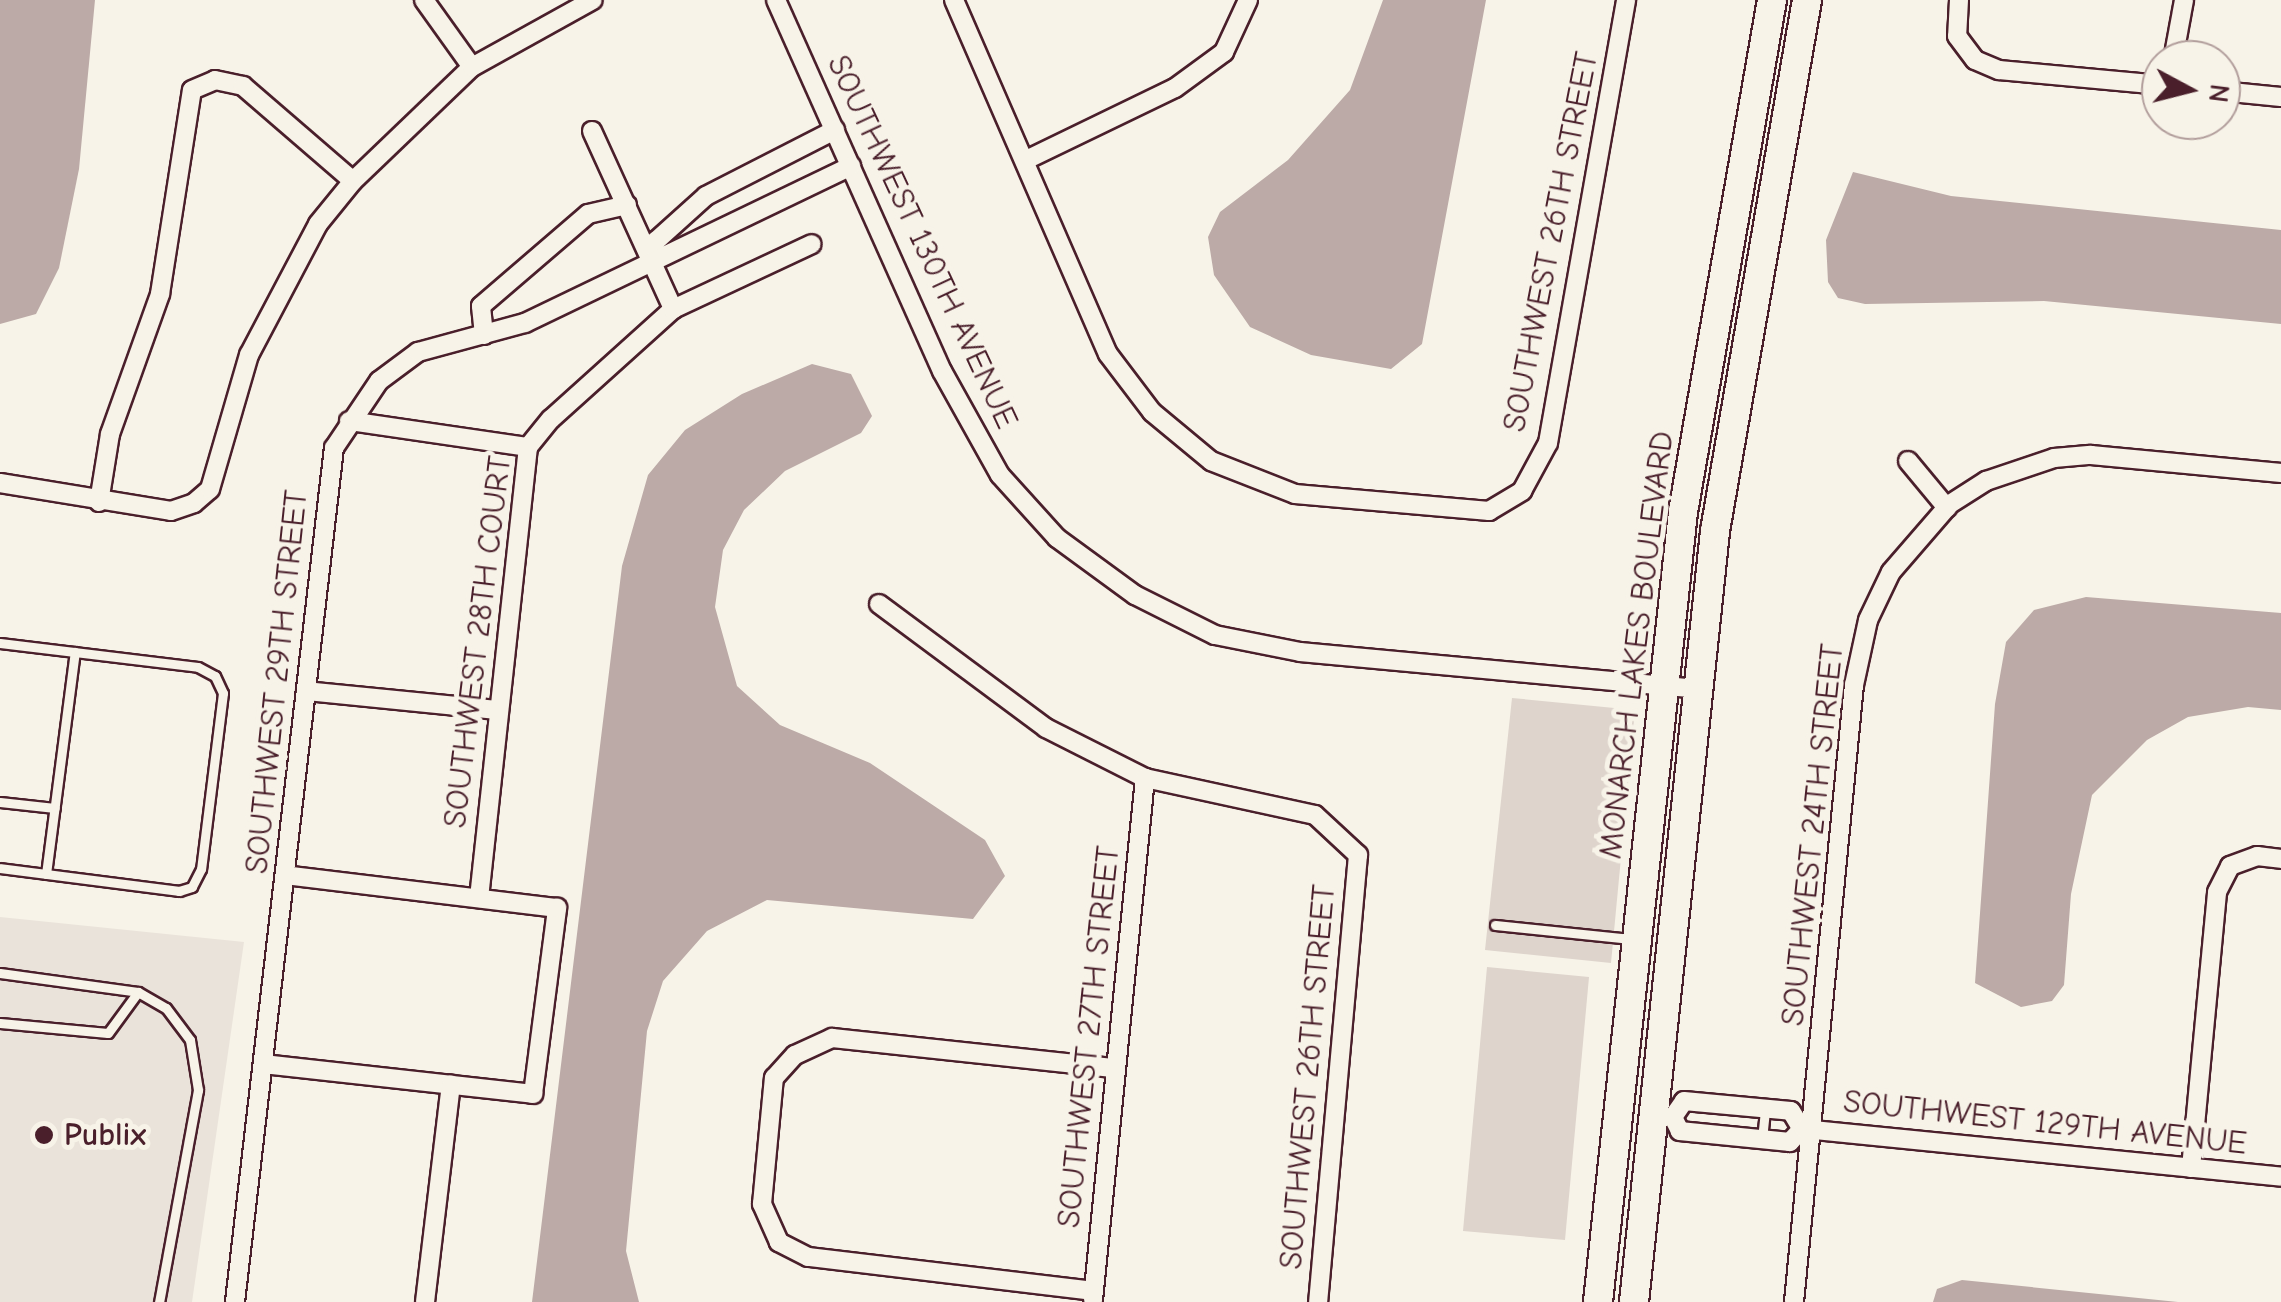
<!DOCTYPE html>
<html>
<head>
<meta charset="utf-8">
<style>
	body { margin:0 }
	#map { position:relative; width:2281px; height:1302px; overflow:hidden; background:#f7f3e8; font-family:"Comic Neue",sans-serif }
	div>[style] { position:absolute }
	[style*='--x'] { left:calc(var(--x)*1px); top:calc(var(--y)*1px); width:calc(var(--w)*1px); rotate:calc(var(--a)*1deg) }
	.built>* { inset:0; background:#eae3da }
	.green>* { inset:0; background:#ded4cc }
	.water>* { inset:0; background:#bcaaa7 }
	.roads { filter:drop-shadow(2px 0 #4a1f2b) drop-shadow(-2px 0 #4a1f2b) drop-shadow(0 2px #4a1f2b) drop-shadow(0 -2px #4a1f2b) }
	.lane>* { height:9px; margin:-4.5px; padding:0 4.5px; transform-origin:4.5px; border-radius:4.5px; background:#f7f3e8 }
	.street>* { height:18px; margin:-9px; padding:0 9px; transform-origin:9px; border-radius:9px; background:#f7f3e8 }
	.secondary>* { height:28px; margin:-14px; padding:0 14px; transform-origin:14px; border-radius:14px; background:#f7f3e8 }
	.dots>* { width:28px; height:28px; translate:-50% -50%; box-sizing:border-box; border:5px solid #f7f3e8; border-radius:50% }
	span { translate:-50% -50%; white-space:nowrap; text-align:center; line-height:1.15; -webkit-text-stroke:10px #f7f3e8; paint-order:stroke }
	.street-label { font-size:32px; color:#4a1f2b }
	.poi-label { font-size:32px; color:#4a1f2b; font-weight:700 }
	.left { translate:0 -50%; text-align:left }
	.north { position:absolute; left:2141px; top:40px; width:100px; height:100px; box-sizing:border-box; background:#f7f3e8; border:2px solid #b29e9c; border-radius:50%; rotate:97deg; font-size:28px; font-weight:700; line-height:40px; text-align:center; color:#4a1f2b }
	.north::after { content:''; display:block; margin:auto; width:35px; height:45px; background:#4a1f2b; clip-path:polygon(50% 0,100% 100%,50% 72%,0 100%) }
</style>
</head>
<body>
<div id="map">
	<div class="built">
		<i style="clip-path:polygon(0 917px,244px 942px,192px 1302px,0 1302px)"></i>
	</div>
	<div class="green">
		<i style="clip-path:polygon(1512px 698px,1635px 710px,1611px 963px,1485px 950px)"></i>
		<i style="clip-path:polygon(1487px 967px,1589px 977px,1565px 1240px,1463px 1231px)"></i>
	</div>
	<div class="water">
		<i style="clip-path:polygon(0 0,95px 0,79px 169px,59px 268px,36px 314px,0 324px)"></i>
		<i style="clip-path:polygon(1383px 0,1486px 0,1422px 344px,1391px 369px,1311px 355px,1250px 327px,1214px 275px,1208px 237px,1220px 212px,1288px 160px,1350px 90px)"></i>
		<i style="clip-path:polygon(1853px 172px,1951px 196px,2281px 230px,2281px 324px,2044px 301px,1865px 304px,1838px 298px,1828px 282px,1826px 240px)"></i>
		<i style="clip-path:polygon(812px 364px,851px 374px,872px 416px,861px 433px,785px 471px,744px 510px,723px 550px,715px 607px,737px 686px,780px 725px,870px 763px,985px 840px,1005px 876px,973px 919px,767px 900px,707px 931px,663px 981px,647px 1031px,626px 1251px,639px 1302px,532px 1302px,622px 566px,648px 475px,685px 430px,742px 394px)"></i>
		<i style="clip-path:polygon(2086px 597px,2281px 613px,2281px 710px,2248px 707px,2188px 717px,2147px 740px,2092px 795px,2071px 894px,2064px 985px,2052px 1001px,2021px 1007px,1975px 983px,1995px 704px,2006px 642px,2034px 610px)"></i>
		<i style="clip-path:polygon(1962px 1280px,2178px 1302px,1933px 1302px,1937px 1289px)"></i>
	</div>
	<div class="roads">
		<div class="lane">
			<i style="--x:0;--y:643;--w:199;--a:6.9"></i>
			<i style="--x:198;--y:667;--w:19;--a:28"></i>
			<i style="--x:215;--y:676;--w:19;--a:65"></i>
			<i style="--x:223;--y:693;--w:177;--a:97.1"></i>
			<i style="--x:201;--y:869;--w:20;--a:117"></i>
			<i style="--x:192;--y:887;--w:14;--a:163"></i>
			<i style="--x:179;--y:891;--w:180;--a:-172.7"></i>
			<i style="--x:0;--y:802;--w:55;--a:6.2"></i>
			<i style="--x:46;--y:874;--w:224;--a:-82.6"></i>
			<i style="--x:1495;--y:925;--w:137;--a:5.9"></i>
			<i style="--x:0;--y:973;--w:139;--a:7.8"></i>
			<i style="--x:138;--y:992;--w:32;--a:30"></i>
			<i style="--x:166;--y:1008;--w:40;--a:53"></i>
			<i style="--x:190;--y:1040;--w:51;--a:80.9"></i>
			<i style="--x:198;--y:1090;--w:216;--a:100.4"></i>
			<i style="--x:0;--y:1023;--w:108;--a:5.3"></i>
			<i style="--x:108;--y:1033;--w:51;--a:-53.8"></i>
			<i style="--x:1762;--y:1139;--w:30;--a:-84"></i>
		</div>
		<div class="street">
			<i style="--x:424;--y:0;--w:82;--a:54.4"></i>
			<i style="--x:776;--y:0;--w:406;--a:65.9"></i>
			<i style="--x:942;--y:371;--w:119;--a:60.9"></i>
			<i style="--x:1000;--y:475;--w:85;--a:47.9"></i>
			<i style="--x:1057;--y:538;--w:97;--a:36.2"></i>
			<i style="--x:1135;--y:595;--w:89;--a:26.6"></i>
			<i style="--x:1215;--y:635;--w:87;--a:11.3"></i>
			<i style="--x:1300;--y:652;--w:399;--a:5.3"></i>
			<i style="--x:954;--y:0;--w:386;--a:66.5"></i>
			<i style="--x:1108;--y:354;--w:73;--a:52.8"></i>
			<i style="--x:1152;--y:412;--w:77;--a:39.7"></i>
			<i style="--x:1211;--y:461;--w:90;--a:21.4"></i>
			<i style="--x:1295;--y:494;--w:195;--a:5"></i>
			<i style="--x:1489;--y:511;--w:39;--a:-31"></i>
			<i style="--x:1522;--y:491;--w:55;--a:-61.6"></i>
			<i style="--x:1548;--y:443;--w:450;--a:-80"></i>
			<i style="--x:1959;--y:0;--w:36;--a:93"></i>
			<i style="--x:1957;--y:36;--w:30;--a:53"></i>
			<i style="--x:1975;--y:60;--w:26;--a:23"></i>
			<i style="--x:1999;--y:70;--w:163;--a:5.3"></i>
			<i style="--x:2173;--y:60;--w:61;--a:-79.6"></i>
			<i style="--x:2221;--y:91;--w:60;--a:5.7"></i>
			<i style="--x:592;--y:131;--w:196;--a:65.5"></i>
			<i style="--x:1026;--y:160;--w:165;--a:-25.8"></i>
			<i style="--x:1175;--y:88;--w:61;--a:-36.3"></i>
			<i style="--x:1224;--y:52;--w:57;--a:-65.2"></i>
			<i style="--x:651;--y:258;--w:18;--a:-74"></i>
			<i style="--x:656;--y:241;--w:67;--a:-42"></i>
			<i style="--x:706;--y:196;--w:145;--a:-27.1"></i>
			<i style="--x:484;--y:335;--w:29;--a:-96"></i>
			<i style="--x:481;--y:306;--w:141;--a:-40.7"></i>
			<i style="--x:588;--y:214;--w:40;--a:-13"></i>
			<i style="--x:349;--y:421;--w:181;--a:8.3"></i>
			<i style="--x:1908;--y:461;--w:61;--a:50.3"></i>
			<i style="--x:0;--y:483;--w:173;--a:9.3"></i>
			<i style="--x:171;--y:511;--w:24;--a:-19"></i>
			<i style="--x:194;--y:503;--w:21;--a:-41"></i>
			<i style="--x:210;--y:489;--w:140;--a:-73.8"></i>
			<i style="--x:249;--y:355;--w:148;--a:-62.2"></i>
			<i style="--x:318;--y:224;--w:55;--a:-50.9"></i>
			<i style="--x:353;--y:181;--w:165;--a:-43.8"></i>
			<i style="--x:472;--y:67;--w:138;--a:-29"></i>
			<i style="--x:99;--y:502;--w:69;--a:-80.8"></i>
			<i style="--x:110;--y:434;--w:149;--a:-70.3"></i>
			<i style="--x:160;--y:294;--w:206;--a:-81.1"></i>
			<i style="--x:192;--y:90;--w:25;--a:-23"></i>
			<i style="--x:215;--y:80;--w:29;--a:12"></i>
			<i style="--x:243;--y:86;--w:145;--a:40.8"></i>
			<i style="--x:879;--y:604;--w:208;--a:36.6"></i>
			<i style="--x:1046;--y:728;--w:111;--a:26.8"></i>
			<i style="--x:1145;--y:778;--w:174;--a:12.3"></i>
			<i style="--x:1315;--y:815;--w:59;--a:42.9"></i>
			<i style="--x:1358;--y:855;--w:449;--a:95.1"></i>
			<i style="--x:306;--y:691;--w:193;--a:5.7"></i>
			<i style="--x:479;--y:898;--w:454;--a:-83.8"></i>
			<i style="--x:528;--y:447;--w:36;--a:-51"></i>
			<i style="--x:551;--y:419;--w:164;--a:-42"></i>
			<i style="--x:673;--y:309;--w:153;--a:-25.1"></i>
			<i style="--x:263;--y:1064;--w:272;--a:6.3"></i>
			<i style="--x:533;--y:1094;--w:188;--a:-82.6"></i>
			<i style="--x:557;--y:908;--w:273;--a:-173.1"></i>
			<i style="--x:1684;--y:1101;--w:107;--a:5.3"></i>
			<i style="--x:1791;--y:1111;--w:21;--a:59"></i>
			<i style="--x:1802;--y:1129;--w:18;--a:133"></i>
			<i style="--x:1790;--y:1142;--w:111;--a:-174.3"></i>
			<i style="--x:1680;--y:1131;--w:16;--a:-117"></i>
			<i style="--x:1673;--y:1117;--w:19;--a:-55"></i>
			<i style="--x:1804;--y:1129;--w:479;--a:5.7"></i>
			<i style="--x:2191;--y:1168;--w:277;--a:-84.6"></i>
			<i style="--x:2217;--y:892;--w:29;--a:-63"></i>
			<i style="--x:2230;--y:866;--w:29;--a:-20"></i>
			<i style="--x:2257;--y:856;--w:24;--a:7"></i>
			<i style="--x:1094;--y:1291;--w:288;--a:-173.2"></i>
			<i style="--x:808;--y:1257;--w:33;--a:-153"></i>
			<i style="--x:779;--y:1242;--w:42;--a:-114.1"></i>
			<i style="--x:762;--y:1204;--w:127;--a:-84.6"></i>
			<i style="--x:774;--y:1078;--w:31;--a:-48"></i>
			<i style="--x:795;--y:1055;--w:41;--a:-24.7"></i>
			<i style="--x:832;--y:1038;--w:285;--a:6.1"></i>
			<i style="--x:1093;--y:1300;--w:525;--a:-84.31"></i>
			<i style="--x:235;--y:1302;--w:860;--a:-83.39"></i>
			<i style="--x:334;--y:448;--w:81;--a:-56.1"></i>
			<i style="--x:379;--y:381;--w:49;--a:-36.6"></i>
			<i style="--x:418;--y:352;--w:111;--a:-15.2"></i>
			<i style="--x:525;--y:323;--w:362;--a:-25.7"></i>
			<i style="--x:425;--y:1302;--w:219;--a:-83.2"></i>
			<i style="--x:1794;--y:1302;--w:620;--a:-84.45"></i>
			<i style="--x:1854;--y:685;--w:66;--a:-77.8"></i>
			<i style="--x:1868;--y:620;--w:53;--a:-64.4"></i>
			<i style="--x:1891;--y:572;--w:90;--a:-49.1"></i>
			<i style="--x:1950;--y:504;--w:43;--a:-32.6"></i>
			<i style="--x:1986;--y:481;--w:72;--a:-18.7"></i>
			<i style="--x:2054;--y:458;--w:37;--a:-5"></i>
			<i style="--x:2091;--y:455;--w:191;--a:5.4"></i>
		</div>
		<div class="secondary">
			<i style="--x:1598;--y:1302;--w:795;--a:-83.86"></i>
			<i style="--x:1683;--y:512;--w:520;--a:-80.14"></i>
			<i style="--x:1634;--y:1302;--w:775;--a:-84"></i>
			<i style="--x:1715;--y:531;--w:539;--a:-80.17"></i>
		</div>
	</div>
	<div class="dots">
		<i style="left:44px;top:1135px;background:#4a1f2b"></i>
	</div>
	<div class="street-label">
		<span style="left:922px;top:242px;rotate:65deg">SOUTHWEST 130TH AVENUE</span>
		<span style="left:1551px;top:242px;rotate:-79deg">SOUTHWEST 26TH STREET</span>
		<span style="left:478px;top:642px;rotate:-83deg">SOUTHWEST 28TH COURT</span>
		<span style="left:1637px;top:645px;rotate:-83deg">MONARCH LAKES BOULEVARD</span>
		<span style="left:277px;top:682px;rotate:-84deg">SOUTHWEST 29TH STREET</span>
		<span style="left:1813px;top:835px;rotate:-84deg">SOUTHWEST 24TH STREET</span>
		<span style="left:1089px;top:1037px;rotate:-84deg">SOUTHWEST 27TH STREET</span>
		<span style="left:1308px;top:1077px;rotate:-85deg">SOUTHWEST 26TH STREET</span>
		<span style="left:2045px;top:1123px;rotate:6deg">SOUTHWEST 129TH AVENUE</span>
	</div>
	<div class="poi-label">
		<span class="left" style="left:64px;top:1135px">Publix</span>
	</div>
	<div class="north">N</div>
</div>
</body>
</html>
